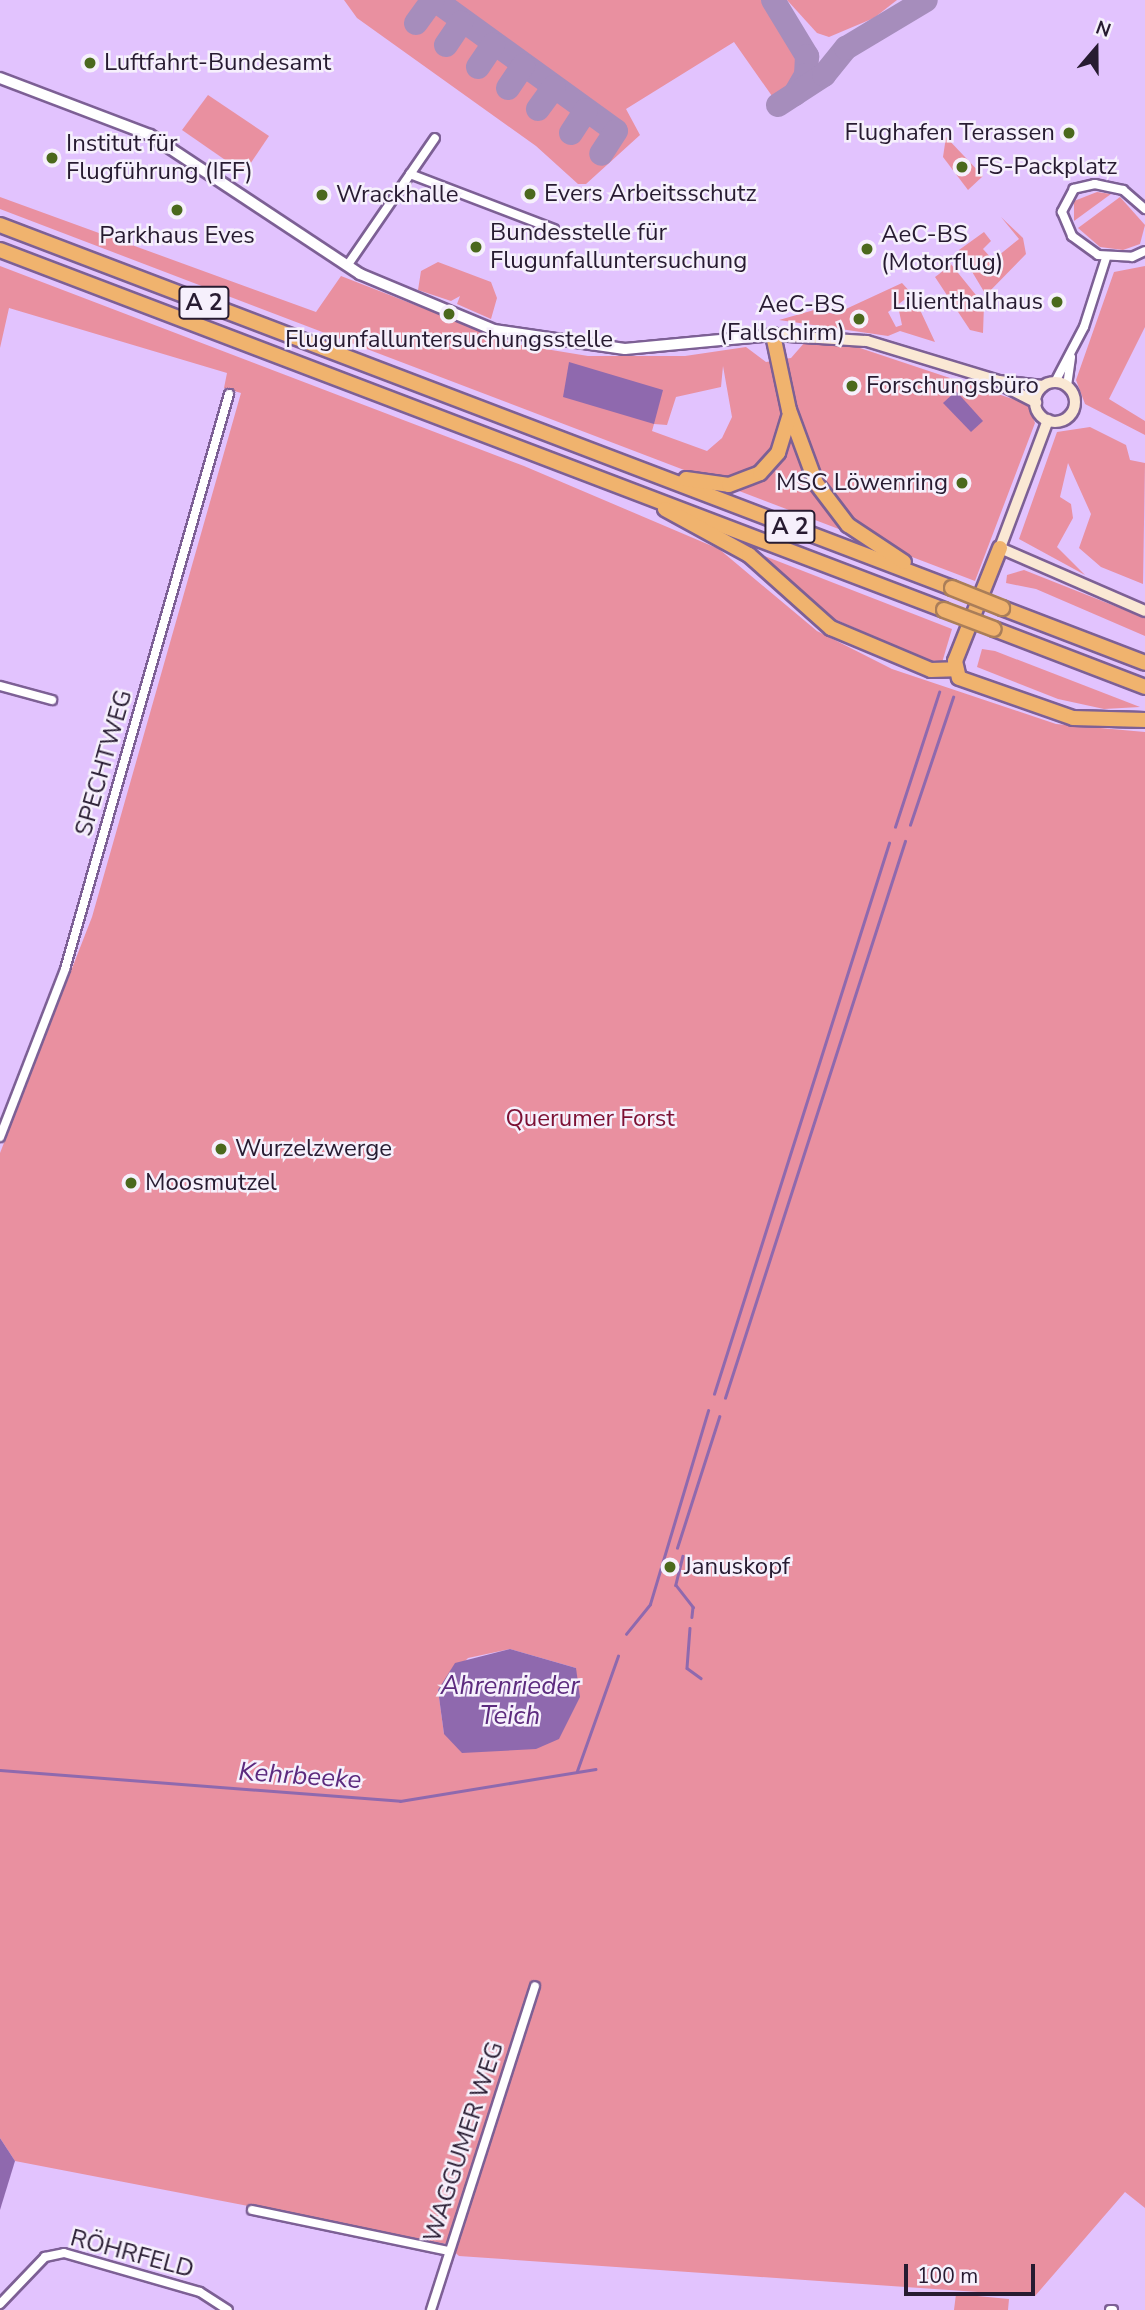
<!DOCTYPE html>
<html>
<head>
<meta charset="utf-8">
<style>
	body { margin:0 }
	#map { position:relative; width:1145px; height:2310px; overflow:hidden; background:#e2c3fe; font-family:"Nunito Sans",sans-serif }
	div>[style] { position:absolute }
	[style*='--x'] { left:calc(var(--x)*1px); top:calc(var(--y)*1px); width:calc(var(--w)*1px); rotate:calc(var(--a)*1deg) }
	.green>* { inset:0; background:#e990a0 }
	.water>* { inset:0; background:#8f69ae }
	.stream>* { height:2.5px; margin:-1.25px; padding:0 1.25px; transform-origin:1.25px; border-radius:1.25px; background:#8f69ae }
	.taxiway>* { height:24px; margin:-12px; padding:0 12px; transform-origin:12px; border-radius:12px; background:#a68dbc }
	.roads { filter:drop-shadow(2px 0 #7d6095) drop-shadow(-2px 0 #7d6095) drop-shadow(0 2px #7d6095) drop-shadow(0 -2px #7d6095) }
	.minor>* { height:8px; margin:-4px; padding:0 4px; transform-origin:4px; border-radius:4px; background:#fff }
	.tertiary>* { height:10px; margin:-5px; padding:0 5px; transform-origin:5px; border-radius:5px; background:#fff }
	.secondary>* { height:10px; margin:-5px; padding:0 5px; transform-origin:5px; border-radius:5px; background:#fae8d4 }
	.secondary>.ring { margin:-5px; padding:0; box-sizing:content-box; background:none; border:10px solid #fae8d4; border-radius:50% }
	.motorway>* { height:14px; margin:-7px; padding:0 7px; transform-origin:7px; border-radius:7px; background:#f0b36e }
	.bridges { filter:drop-shadow(2px 0 #aa7e59) drop-shadow(-2px 0 #aa7e59) drop-shadow(0 2px #aa7e59) drop-shadow(0 -2px #aa7e59) }
	.motorway-bridge>* { height:14px; margin:-7px; padding:0 7px; transform-origin:7px; border-radius:7px; background:#f0b36e }
	.dots>* { width:19px; height:19px; translate:-50% -50%; box-sizing:border-box; border:4px solid #f6f0fc; border-radius:50% }
	span { translate:-50% -50%; white-space:nowrap; text-align:center; line-height:1.15; -webkit-text-stroke:5px #f6f0fc; paint-order:stroke }
	.shield-label span { padding:2px 5px; background:#f6f0fc; border:2px solid; border-radius:5px; -webkit-text-stroke-width:0 }
	.shield-label { font-size:23px; color:#271b31; font-weight:700 }
	.poi-label { font-size:24px; color:#271b31 }
	.left { translate:0 -50%; text-align:left }
	.right { translate:-100% -50%; text-align:right }
	.street-label { font-size:24px; color:#271b31 }
	.park-label { font-size:24px; color:#7c1134 }
	.water-label { font-size:26px; color:#5c2a7e; font-style:italic }
	.north { position:absolute; left:1061px; top:14px; width:70px; height:70px; -webkit-text-stroke:5px #f6f0fc; paint-order:stroke; rotate:20deg; font-size:19px; font-weight:700; line-height:28px; text-align:center; color:#271b31 }
	.north::after { content:''; display:block; margin:auto; width:24px; height:32px; background:#271b31; clip-path:polygon(50% 0,100% 100%,50% 72%,0 100%) }
	.scale { position:absolute; left:904px; top:2264px; width:131px; height:32px; box-sizing:border-box; border:4px solid #271b31; border-top:0; padding-left:9px; font-size:21px; line-height:24px; white-space:nowrap; color:#271b31; -webkit-text-stroke:5px #f6f0fc; paint-order:stroke }
</style>
</head>
<body>
<div id="map">
	<div class="green">
		<i style="clip-path:polygon(344px 0,761px 0,792px 47px,798px 71px,791px 85px,772px 96px,734px 42px,626px 109px,640px 135px,586px 184px,578px 184px,536px 146px,357px 18px)"></i>
		<i style="clip-path:polygon(787px 0,897px 0,874px 18px,829px 37px,817px 33px)"></i>
		<i style="clip-path:polygon(208px 95px,269px 136px,244px 173px,182px 130px)"></i>
		<i style="clip-path:polygon(946px 137px,983px 176px,968px 190px,943px 157px)"></i>
		<i style="clip-path:polygon(1097px 192px,1111px 194px,1074px 221px,1074px 201px)"></i>
		<i style="clip-path:polygon(evenodd,0 197px,316px 312px,341px 276px,515px 344px,588px 356px,685px 356px,746px 347px,766px 362px,791px 358px,805px 342px,854px 346px,1028px 404px,1035px 423px,975px 581px,0 209px,0 197px,723px 366px,732px 417px,722px 438px,707px 451px,652px 431px,654px 424px,667px 425px,676px 397px,721px 387px,723px 366px)"></i>
		<i style="clip-path:polygon(1120px 197px,1145px 225px,1140px 244px,1123px 250px,1100px 247px,1078px 228px)"></i>
		<i style="clip-path:polygon(1001px 217px,1023px 238px,1026px 254px,986px 295px,959px 250px,984px 232px,991px 241px,983px 249px,993px 260px,1019px 239px)"></i>
		<i style="clip-path:polygon(946px 258px,984px 305px,983px 333px,970px 330px,935px 277px,951px 265px)"></i>
		<i style="clip-path:polygon(438px 262px,491px 282px,497px 298px,491px 319px,457px 304px,460px 296px,451px 301px,418px 290px,421px 271px)"></i>
		<i style="clip-path:polygon(evenodd,0 266px,524px 466px,719px 549px,817px 631px,892px 669px,1056px 724px,1145px 732px,1145px 2208px,1125px 2192px,1035px 2296px,459px 2256px,446px 2244px,15px 2161px,0 2138px,0 1153px,92px 917px,241px 393px,224px 388px,227px 373px,9px 308px,0 348px,0 266px,510px 1649px,576px 1668px,444px 1734px,438px 1690px,468px 1658px,510px 1649px)"></i>
		<i style="clip-path:polygon(1145px 266px,1145px 327px,1109px 399px,1145px 421px,1145px 435px,1085px 404px,1076px 380px,1114px 272px)"></i>
		<i style="clip-path:polygon(902px 283px,912px 294px,888px 312px,896px 327px,902px 325px,899px 311px,914px 297px,935px 342px,900px 331px,888px 336px,779px 320px,814px 310px,835px 314px)"></i>
		<i style="clip-path:polygon(1090px 427px,1126px 445px,1130px 460px,1145px 463px,1143px 584px,1101px 567px,1079px 548px,1091px 514px,1068px 463px,1060px 497px,1071px 504px,1073px 518px,1057px 547px,1085px 575px,1019px 539px,1057px 432px)"></i>
		<i style="clip-path:polygon(749px 550px,952px 629px,941px 666px,830px 617px)"></i>
		<i style="clip-path:polygon(1024px 570px,1145px 618px,1145px 636px,1036px 589px,1006px 583px,1007px 575px)"></i>
		<i style="clip-path:polygon(982px 649px,995px 651px,1140px 707px,1104px 709px,1058px 699px,977px 667px)"></i>
		<i style="clip-path:polygon(956px 2294px,1009px 2299px,1008px 2310px,954px 2310px)"></i>
	</div>
	<div class="water">
		<i style="clip-path:polygon(569px 362px,663px 390px,654px 424px,563px 397px)"></i>
		<i style="clip-path:polygon(956px 391px,983px 421px,971px 432px,943px 403px)"></i>
		<i style="clip-path:polygon(510px 1649px,576px 1668px,580px 1697px,559px 1739px,536px 1749px,462px 1753px,444px 1734px,438px 1690px,455px 1663px)"></i>
		<i style="clip-path:polygon(0 2138px,15px 2161px,0 2210px)"></i>
	</div>
	<div class="stream">
		<i style="--x:910;--y:825;--w:135;--a:-71.4"></i>
		<i style="--x:895;--y:827;--w:142;--a:-71.9"></i>
		<i style="--x:714;--y:1394;--w:578;--a:-72.38"></i>
		<i style="--x:725;--y:1398;--w:585;--a:-72.09"></i>
		<i style="--x:677;--y:1548;--w:138;--a:-72.2"></i>
		<i style="--x:683;--y:1556;--w:30;--a:104"></i>
		<i style="--x:676;--y:1585;--w:28;--a:52"></i>
		<i style="--x:693;--y:1607;--w:10;--a:96"></i>
		<i style="--x:690;--y:1628;--w:40;--a:94.3"></i>
		<i style="--x:687;--y:1668;--w:17;--a:36"></i>
		<i style="--x:626;--y:1634;--w:38;--a:-51"></i>
		<i style="--x:650;--y:1604;--w:202;--a:-73.3"></i>
		<i style="--x:0;--y:1770;--w:401;--a:4.4"></i>
		<i style="--x:400;--y:1801;--w:198;--a:-9.3"></i>
		<i style="--x:577;--y:1771;--w:122;--a:-70.4"></i>
	</div>
	<div class="taxiway">
		<i style="--x:435;--y:0;--w:223;--a:35.9"></i>
		<i style="--x:616;--y:131;--w:27;--a:123"></i>
		<i style="--x:773;--y:0;--w:66;--a:58.7"></i>
		<i style="--x:807;--y:56;--w:19;--a:93"></i>
		<i style="--x:806;--y:75;--w:22;--a:120"></i>
		<i style="--x:416;--y:23;--w:29;--a:-54"></i>
		<i style="--x:446;--y:45;--w:27;--a:-56"></i>
		<i style="--x:478;--y:67;--w:27;--a:-56"></i>
		<i style="--x:508;--y:88;--w:27;--a:-56"></i>
		<i style="--x:778;--y:105;--w:55;--a:-33.1"></i>
		<i style="--x:824;--y:75;--w:35;--a:-51"></i>
		<i style="--x:846;--y:48;--w:93;--a:-31"></i>
		<i style="--x:538;--y:109;--w:27;--a:-54"></i>
		<i style="--x:571;--y:133;--w:27;--a:-57"></i>
	</div>
	<div class="roads">
		<div class="minor">
			<i style="--x:410;--y:174;--w:154;--a:20.9"></i>
			<i style="--x:1145;--y:209;--w:29;--a:-139"></i>
			<i style="--x:1123;--y:190;--w:29;--a:-168"></i>
			<i style="--x:1095;--y:184;--w:22;--a:167"></i>
			<i style="--x:1074;--y:189;--w:26;--a:118"></i>
			<i style="--x:1062;--y:212;--w:26;--a:67"></i>
			<i style="--x:1072;--y:236;--w:32;--a:36"></i>
			<i style="--x:1098;--y:255;--w:34;--a:3"></i>
			<i style="--x:1132;--y:257;--w:14;--a:-25"></i>
			<i style="--x:347;--y:266;--w:155;--a:-55.5"></i>
			<i style="--x:1055;--y:382;--w:62;--a:-62.2"></i>
			<i style="--x:1084;--y:327;--w:72;--a:-72.3"></i>
			<i style="--x:1067;--y:386;--w:29;--a:-82"></i>
			<i style="--x:0;--y:686;--w:54;--a:15.1"></i>
			<i style="--x:0;--y:1137;--w:180;--a:-68.8"></i>
			<i style="--x:65;--y:969;--w:598;--a:-74.08"></i>
			<i style="--x:252;--y:2210;--w:201;--a:11.8"></i>
			<i style="--x:0;--y:2304;--w:65;--a:-46.2"></i>
			<i style="--x:45;--y:2257;--w:19;--a:-12"></i>
			<i style="--x:64;--y:2253;--w:141;--a:16"></i>
			<i style="--x:200;--y:2292;--w:33;--a:33"></i>
			<i style="--x:431;--y:2310;--w:340;--a:-72.2"></i>
			<i style="--x:1110;--y:2310;--w:3;--a:0"></i>
		</div>
		<div class="tertiary">
			<i style="--x:0;--y:78;--w:160;--a:20.8"></i>
			<i style="--x:150;--y:135;--w:252;--a:33.5"></i>
			<i style="--x:360;--y:274;--w:145;--a:22.7"></i>
			<i style="--x:494;--y:330;--w:132;--a:8.3"></i>
			<i style="--x:625;--y:349;--w:149;--a:-5.4"></i>
		</div>
		<div class="secondary">
			<i style="--x:773;--y:335;--w:94;--a:3.7"></i>
			<i style="--x:867;--y:341;--w:138;--a:16.9"></i>
			<i style="--x:999;--y:381;--w:44;--a:6.5"></i>
			<i class="ring" style="left:1035px;top:382px;width:30px;height:30px"></i>
			<i style="--x:1006;--y:387;--w:34;--a:27"></i>
			<i style="--x:1048;--y:420;--w:137;--a:110.6"></i>
			<i style="--x:1000;--y:548;--w:158;--a:23.5"></i>
		</div>
		<div class="motorway">
			<i style="--x:0;--y:225;--w:1019;--a:20.87"></i>
			<i style="--x:0;--y:250;--w:1010;--a:20.87"></i>
			<i style="--x:773;--y:335;--w:77;--a:78"></i>
			<i style="--x:789;--y:410;--w:78;--a:69.7"></i>
			<i style="--x:816;--y:483;--w:53;--a:52.7"></i>
			<i style="--x:848;--y:525;--w:67;--a:33.5"></i>
			<i style="--x:686;--y:479;--w:43;--a:7.9"></i>
			<i style="--x:729;--y:485;--w:33;--a:-21"></i>
			<i style="--x:760;--y:473;--w:27;--a:-48"></i>
			<i style="--x:778;--y:453;--w:39;--a:-73"></i>
			<i style="--x:665;--y:509;--w:96;--a:28.7"></i>
			<i style="--x:749;--y:555;--w:110;--a:41.7"></i>
			<i style="--x:831;--y:628;--w:108;--a:22.8"></i>
			<i style="--x:931;--y:670;--w:24;--a:-2"></i>
			<i style="--x:1000;--y:548;--w:122;--a:111.7"></i>
			<i style="--x:955;--y:661;--w:17;--a:77"></i>
			<i style="--x:959;--y:678;--w:121;--a:19.3"></i>
			<i style="--x:1073;--y:718;--w:72;--a:1.6"></i>
			<i style="--x:1002;--y:608;--w:153;--a:21"></i>
			<i style="--x:994;--y:629;--w:162;--a:21"></i>
		</div>
	</div>
	<div class="bridges">
		<div class="motorway-bridge">
			<i style="--x:952;--y:588;--w:54;--a:21.8"></i>
			<i style="--x:944;--y:610;--w:53;--a:20.8"></i>
		</div>
	</div>
	<div class="dots">
		<i style="left:90px;top:63px;background:#4b691d"></i>
		<i style="left:1069px;top:133px;background:#4b691d"></i>
		<i style="left:52px;top:158px;background:#4b691d"></i>
		<i style="left:962px;top:167px;background:#4b691d"></i>
		<i style="left:530px;top:194px;background:#4b691d"></i>
		<i style="left:322px;top:195px;background:#4b691d"></i>
		<i style="left:177px;top:210px;background:#4b691d"></i>
		<i style="left:476px;top:247px;background:#4b691d"></i>
		<i style="left:867px;top:249px;background:#4b691d"></i>
		<i style="left:1057px;top:302px;background:#4b691d"></i>
		<i style="left:449px;top:314px;background:#4b691d"></i>
		<i style="left:859px;top:319px;background:#4b691d"></i>
		<i style="left:852px;top:386px;background:#4b691d"></i>
		<i style="left:962px;top:483px;background:#4b691d"></i>
		<i style="left:221px;top:1149px;background:#4b691d"></i>
		<i style="left:131px;top:1183px;background:#4b691d"></i>
		<i style="left:670px;top:1567px;background:#4b691d"></i>
	</div>
	<div class="shield-label">
		<span style="left:204px;top:303px">A 2</span>
		<span style="left:790px;top:527px">A 2</span>
	</div>
	<div class="poi-label">
		<span class="left" style="left:104px;top:63px">Luftfahrt-Bundesamt</span>
		<span class="right" style="left:1055px;top:133px">Flughafen Terassen</span>
		<span class="left" style="left:66px;top:158px">Institut für<br>Flugführung (IFF)</span>
		<span class="left" style="left:976px;top:167px">FS-Packplatz</span>
		<span class="left" style="left:544px;top:194px">Evers Arbeitsschutz</span>
		<span class="left" style="left:336px;top:195px">Wrackhalle</span>
		<span class="left" style="left:490px;top:247px">Bundesstelle für<br>Flugunfalluntersuchung</span>
		<span class="left" style="left:881px;top:249px">AeC-BS<br>(Motorflug)</span>
		<span style="left:177px;top:236px">Parkhaus Eves</span>
		<span class="right" style="left:1043px;top:302px">Lilienthalhaus</span>
		<span class="right" style="left:845px;top:319px">AeC-BS<br>(Fallschirm)</span>
		<span style="left:449px;top:340px">Flugunfalluntersuchungsstelle</span>
		<span class="left" style="left:866px;top:386px">Forschungsbüro</span>
		<span class="right" style="left:948px;top:483px">MSC Löwenring</span>
		<span class="left" style="left:235px;top:1149px">Wurzelzwerge</span>
		<span class="left" style="left:145px;top:1183px">Moosmutzel</span>
		<span class="left" style="left:684px;top:1567px">Januskopf</span>
	</div>
	<div class="street-label">
		<span style="left:104px;top:763px;rotate:-74deg">SPECHTWEG</span>
		<span style="left:464px;top:2142px;rotate:-72deg">WAGGUMER WEG</span>
		<span style="left:132px;top:2254px;rotate:15deg">RÖHRFELD</span>
	</div>
	<div class="park-label">
		<span style="left:590px;top:1119px">Querumer Forst</span>
	</div>
	<div class="water-label">
		<span style="left:510px;top:1701px">Ahrenrieder<br>Teich</span>
		<span style="left:300px;top:1776px;rotate:4deg">Kehrbeeke</span>
	</div>
	<div class="north">N</div>
	<div class="scale">100 m</div>
</div>
</body>
</html>
